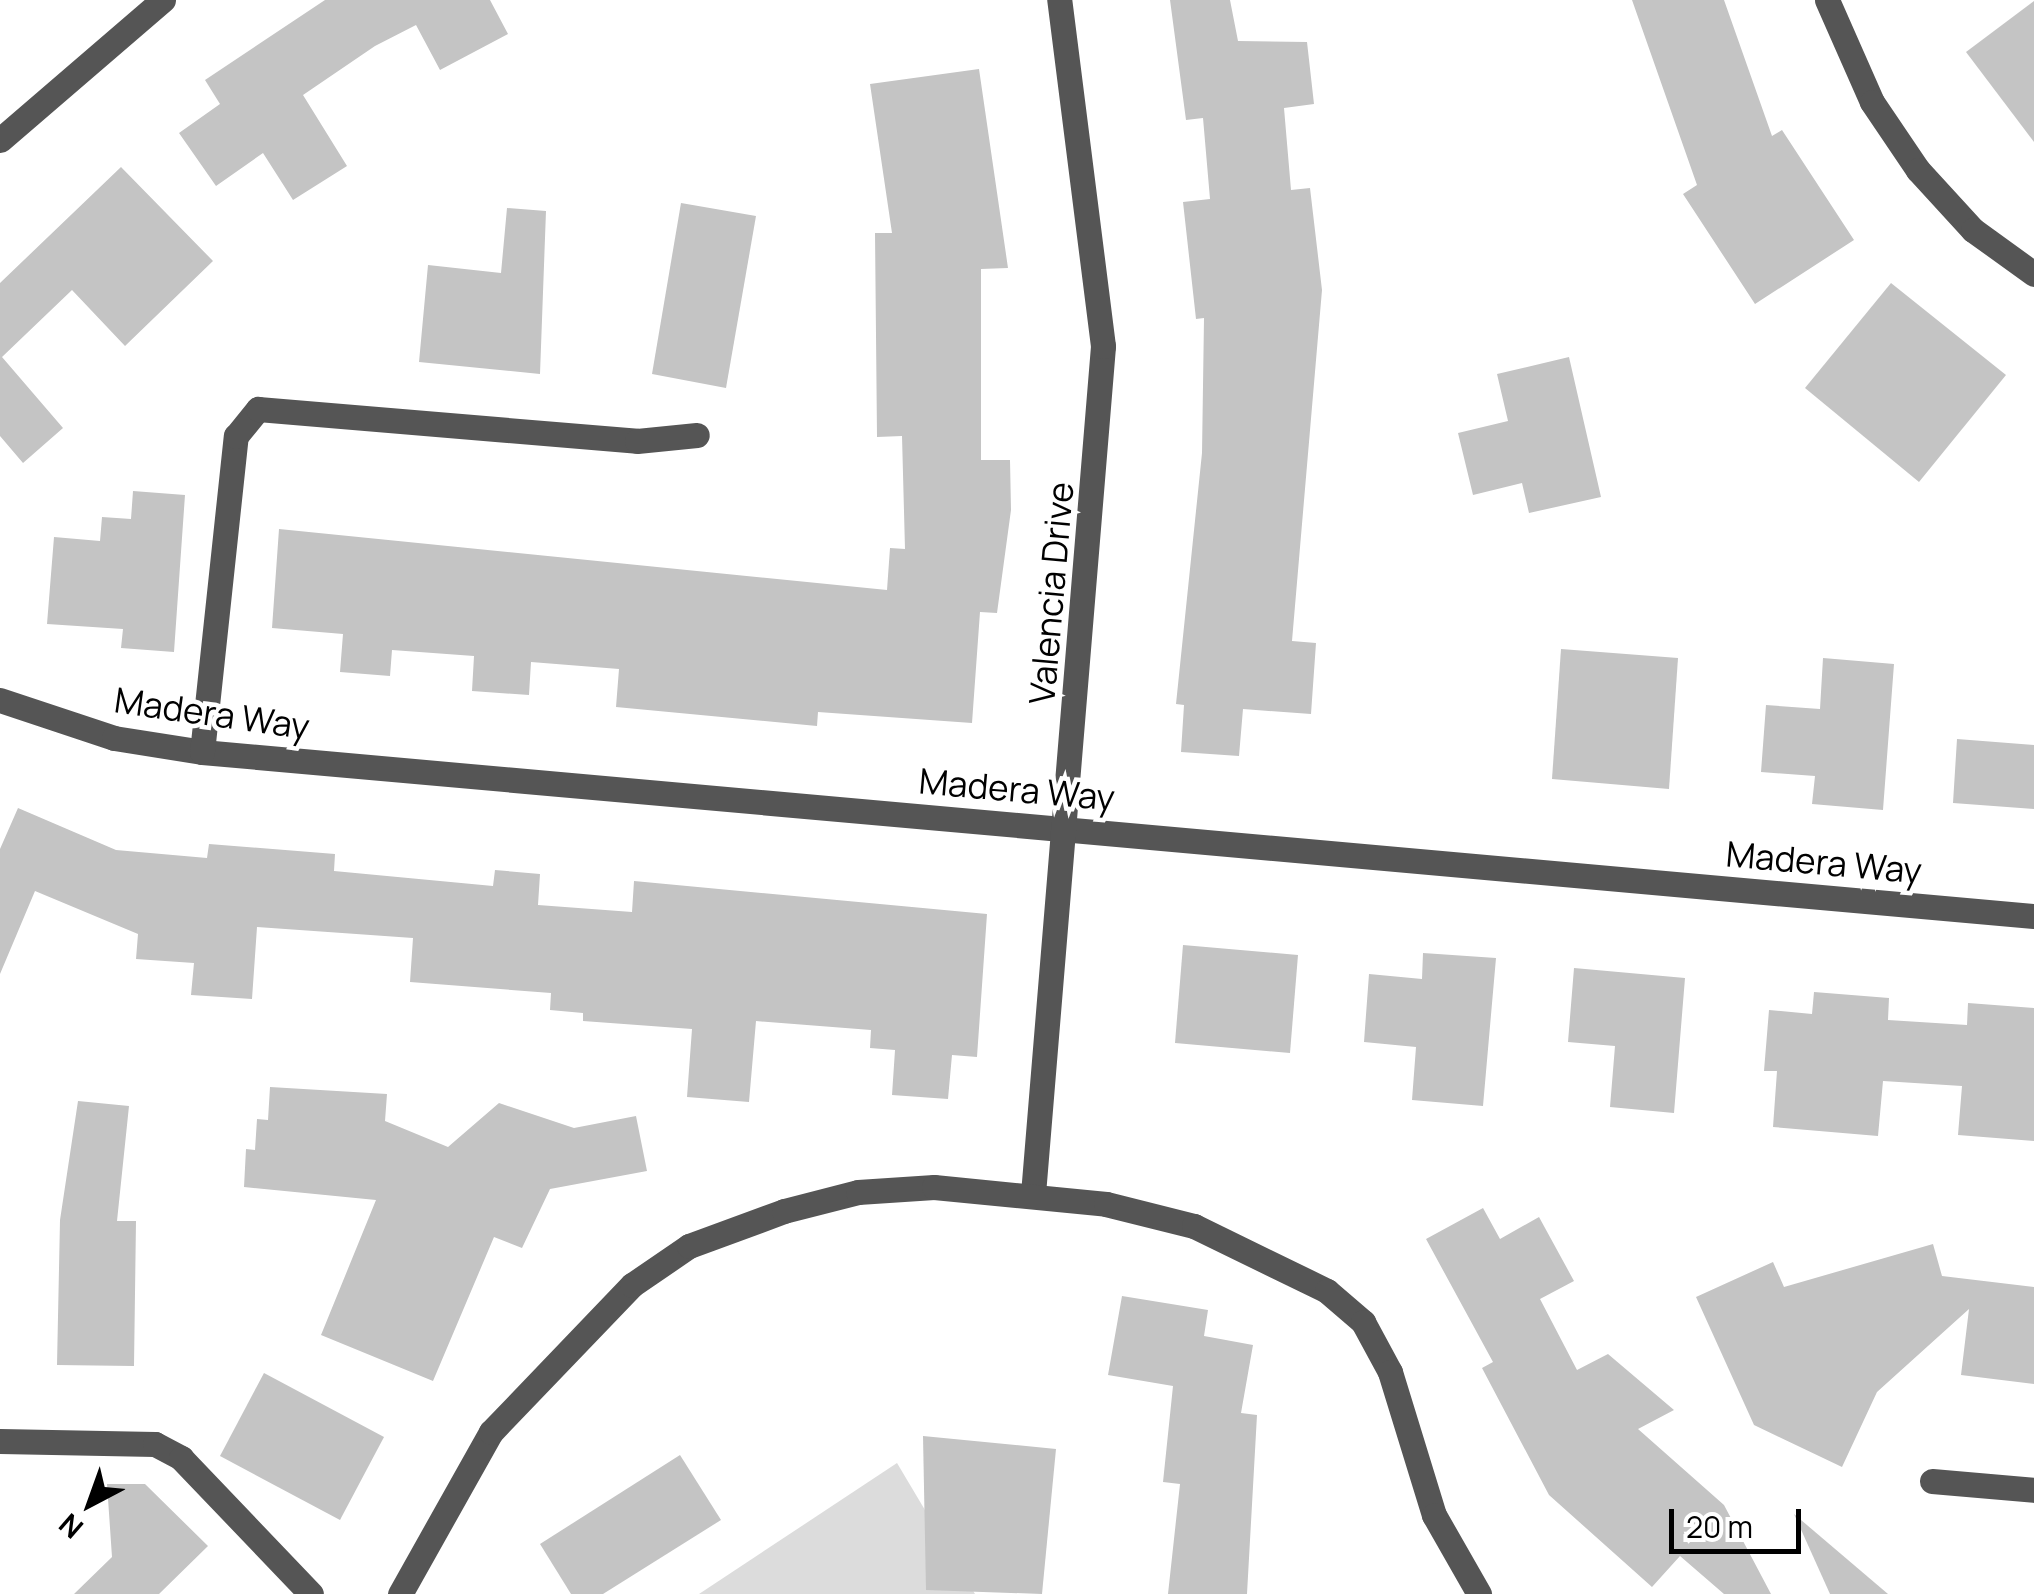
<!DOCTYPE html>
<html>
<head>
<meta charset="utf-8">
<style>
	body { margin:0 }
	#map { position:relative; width:2034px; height:1594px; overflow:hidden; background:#fff; font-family:Manrope,sans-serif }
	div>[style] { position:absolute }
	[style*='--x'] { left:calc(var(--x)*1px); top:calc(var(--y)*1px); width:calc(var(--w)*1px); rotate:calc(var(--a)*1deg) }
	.green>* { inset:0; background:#dcdcdc }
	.building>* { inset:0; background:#c4c4c4 }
	.minor>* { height:25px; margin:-12.5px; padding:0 12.5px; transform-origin:12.5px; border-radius:12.5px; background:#555 }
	span { translate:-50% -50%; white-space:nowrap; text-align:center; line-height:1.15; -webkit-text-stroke:9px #fff; paint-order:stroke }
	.street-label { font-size:35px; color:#000 }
	.north { position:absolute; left:40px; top:1454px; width:100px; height:100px; -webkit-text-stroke:8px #fff; paint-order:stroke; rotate:221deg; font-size:28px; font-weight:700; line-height:40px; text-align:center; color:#000 }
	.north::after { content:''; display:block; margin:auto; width:35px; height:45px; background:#000; clip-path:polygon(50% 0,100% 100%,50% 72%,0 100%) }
	.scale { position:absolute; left:1669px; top:1509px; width:132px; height:45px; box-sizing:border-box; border:5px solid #000; border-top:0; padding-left:12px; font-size:30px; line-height:35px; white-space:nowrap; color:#000; -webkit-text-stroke:8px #fff; paint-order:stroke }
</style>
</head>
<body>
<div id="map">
	<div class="green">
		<i style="clip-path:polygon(897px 1463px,975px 1594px,699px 1594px)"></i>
	</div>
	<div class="building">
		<i style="clip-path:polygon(325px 0,490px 0,508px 34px,440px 70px,416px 25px,375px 46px,303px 95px,347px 166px,293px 200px,263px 153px,216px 186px,179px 133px,220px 104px,205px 80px)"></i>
		<i style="clip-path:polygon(1170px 0,1230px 0,1238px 41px,1307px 42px,1314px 104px,1284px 108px,1291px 190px,1310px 188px,1322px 290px,1292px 641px,1316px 643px,1311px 714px,1243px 709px,1239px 756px,1181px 752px,1184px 705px,1176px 704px,1202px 453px,1204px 318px,1196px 319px,1183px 202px,1210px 199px,1203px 118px,1186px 120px)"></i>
		<i style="clip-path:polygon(1632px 0,1724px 0,1772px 136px,1782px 130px,1854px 240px,1755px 304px,1683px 194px,1697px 185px)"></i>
		<i style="clip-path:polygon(2034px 1px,2034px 142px,1966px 52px)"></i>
		<i style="clip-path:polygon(979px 69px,1008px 268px,981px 269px,981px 460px,1010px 460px,1011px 510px,997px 613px,980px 612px,972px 723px,818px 712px,817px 726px,616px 707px,619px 669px,531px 662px,529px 695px,472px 691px,474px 656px,392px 650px,390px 676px,340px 672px,343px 634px,272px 628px,279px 529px,887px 590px,890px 548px,905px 549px,902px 436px,877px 437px,875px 233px,892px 233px,870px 84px)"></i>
		<i style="clip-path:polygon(121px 167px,213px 261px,125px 346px,72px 290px,2px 357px,63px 428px,23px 463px,0 436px,0 283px)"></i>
		<i style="clip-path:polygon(681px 203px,756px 216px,726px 388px,652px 374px)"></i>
		<i style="clip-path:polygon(507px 208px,546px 211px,540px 374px,419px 362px,428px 265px,501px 273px)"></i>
		<i style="clip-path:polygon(1891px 283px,2006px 375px,1919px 482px,1805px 388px)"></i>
		<i style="clip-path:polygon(1569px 357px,1601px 497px,1529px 513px,1522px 483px,1473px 495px,1458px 433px,1508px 421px,1497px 374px)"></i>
		<i style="clip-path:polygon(133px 491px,185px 495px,174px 652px,121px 648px,123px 629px,47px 624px,54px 537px,100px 541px,102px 517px,131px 519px)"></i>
		<i style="clip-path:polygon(1561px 649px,1678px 658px,1669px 789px,1552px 779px)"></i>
		<i style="clip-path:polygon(1823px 658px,1894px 664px,1883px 810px,1812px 804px,1815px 776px,1761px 772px,1766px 705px,1820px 709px)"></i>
		<i style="clip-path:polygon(1957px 739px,2034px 745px,2034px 809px,1953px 803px)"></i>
		<i style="clip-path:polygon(18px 808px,116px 850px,207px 858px,209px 844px,335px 854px,334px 871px,493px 886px,495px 870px,540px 874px,538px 905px,632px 912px,634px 881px,987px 914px,977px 1057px,952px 1055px,948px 1099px,892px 1095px,895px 1050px,870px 1048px,871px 1030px,756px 1021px,749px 1102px,687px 1097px,692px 1029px,583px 1021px,583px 1013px,550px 1010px,551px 993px,410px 982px,413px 938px,257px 927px,252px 999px,191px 995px,194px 963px,136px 959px,138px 934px,35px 891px,0 974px,0 849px)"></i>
		<i style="clip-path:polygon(1183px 945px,1298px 955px,1290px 1053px,1175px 1043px)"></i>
		<i style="clip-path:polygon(1423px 953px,1496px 958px,1483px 1106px,1412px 1100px,1416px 1047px,1364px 1042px,1369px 974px,1422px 979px)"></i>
		<i style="clip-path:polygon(1574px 968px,1685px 978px,1674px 1113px,1610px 1107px,1615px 1046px,1568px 1042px)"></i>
		<i style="clip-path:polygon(1814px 992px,1889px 998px,1888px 1020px,1967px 1025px,1968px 1003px,2034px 1008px,2034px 1141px,1958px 1135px,1962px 1086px,1883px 1081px,1878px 1136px,1773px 1127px,1777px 1071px,1764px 1071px,1769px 1010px,1812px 1014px)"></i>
		<i style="clip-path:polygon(270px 1087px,387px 1094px,385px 1121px,448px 1147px,499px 1103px,574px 1128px,636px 1116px,647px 1171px,550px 1189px,522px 1248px,494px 1237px,433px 1381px,321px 1335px,376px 1200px,244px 1187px,246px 1149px,255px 1150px,257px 1119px,268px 1120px)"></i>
		<i style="clip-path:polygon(78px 1101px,129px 1106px,117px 1221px,136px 1221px,134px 1366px,57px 1365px,60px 1220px)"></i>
		<i style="clip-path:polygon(1483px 1208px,1500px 1239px,1539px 1217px,1574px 1281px,1540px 1299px,1577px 1370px,1608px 1354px,1674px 1410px,1638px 1429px,1724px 1505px,1771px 1594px,1724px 1594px,1680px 1556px,1652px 1587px,1549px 1495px,1482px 1368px,1493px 1362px,1426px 1239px)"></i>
		<i style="clip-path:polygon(1933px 1244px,1942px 1276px,2034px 1287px,2034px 1384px,1961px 1375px,1969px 1309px,1877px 1392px,1842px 1467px,1754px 1425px,1696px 1297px,1773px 1262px,1784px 1287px)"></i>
		<i style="clip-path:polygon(1122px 1296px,1208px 1310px,1204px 1336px,1253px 1345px,1241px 1413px,1257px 1415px,1247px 1594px,1168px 1594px,1180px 1484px,1163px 1482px,1173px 1386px,1108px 1375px)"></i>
		<i style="clip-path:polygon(264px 1373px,384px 1437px,340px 1520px,220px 1456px)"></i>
		<i style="clip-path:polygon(923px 1436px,1056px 1449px,1042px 1594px,926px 1590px)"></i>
		<i style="clip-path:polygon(680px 1455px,721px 1520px,603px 1594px,571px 1594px,540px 1544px)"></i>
		<i style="clip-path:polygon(107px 1484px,145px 1484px,208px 1546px,159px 1594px,74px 1594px,112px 1557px)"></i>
		<i style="clip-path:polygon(1794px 1514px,1888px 1594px,1830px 1594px)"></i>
	</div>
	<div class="minor">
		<i style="--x:1827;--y:0;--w:111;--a:66.2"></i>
		<i style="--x:1872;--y:102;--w:82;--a:55.9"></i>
		<i style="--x:1918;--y:170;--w:81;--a:47.5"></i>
		<i style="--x:1973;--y:230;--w:75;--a:35.8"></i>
		<i style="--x:0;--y:140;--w:215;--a:-40.7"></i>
		<i style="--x:0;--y:700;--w:120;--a:18.4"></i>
		<i style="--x:114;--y:738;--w:89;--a:9"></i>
		<i style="--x:202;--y:752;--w:1839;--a:5.12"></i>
		<i style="--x:202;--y:752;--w:318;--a:-83.9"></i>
		<i style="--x:236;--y:436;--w:35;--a:-51"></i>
		<i style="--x:258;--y:409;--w:380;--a:4.8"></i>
		<i style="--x:637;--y:441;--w:60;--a:-5.7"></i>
		<i style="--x:1033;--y:1194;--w:851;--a:-85.28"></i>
		<i style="--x:1103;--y:346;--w:349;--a:-97.2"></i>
		<i style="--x:0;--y:1441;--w:155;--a:1.1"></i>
		<i style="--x:155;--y:1444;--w:30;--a:28"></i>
		<i style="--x:181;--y:1458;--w:188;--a:46.3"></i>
		<i style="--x:1932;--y:1481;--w:102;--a:5"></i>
		<i style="--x:400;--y:1594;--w:186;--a:-60.7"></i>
		<i style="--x:491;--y:1432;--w:204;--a:-46.2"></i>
		<i style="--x:632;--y:1285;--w:69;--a:-34.4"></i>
		<i style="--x:689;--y:1246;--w:101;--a:-20.2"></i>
		<i style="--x:784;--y:1211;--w:76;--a:-14.4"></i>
		<i style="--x:858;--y:1192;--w:76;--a:-3.8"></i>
		<i style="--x:934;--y:1187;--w:173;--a:5.6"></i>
		<i style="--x:1106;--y:1204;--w:91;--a:14"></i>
		<i style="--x:1194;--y:1226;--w:148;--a:26"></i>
		<i style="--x:1327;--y:1291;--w:48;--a:40.7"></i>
		<i style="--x:1363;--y:1322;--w:57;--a:61.6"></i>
		<i style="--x:1390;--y:1372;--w:150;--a:72.9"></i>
		<i style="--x:1434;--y:1515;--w:91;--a:60.3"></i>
	</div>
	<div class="street-label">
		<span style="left:1051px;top:593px;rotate:-85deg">Valencia Drive</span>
		<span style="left:212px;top:713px;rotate:8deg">Madera Way</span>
		<span style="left:1017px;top:789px;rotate:5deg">Madera Way</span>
		<span style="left:1824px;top:862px;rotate:5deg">Madera Way</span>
	</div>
	<div class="north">N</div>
	<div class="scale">20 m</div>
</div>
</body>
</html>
